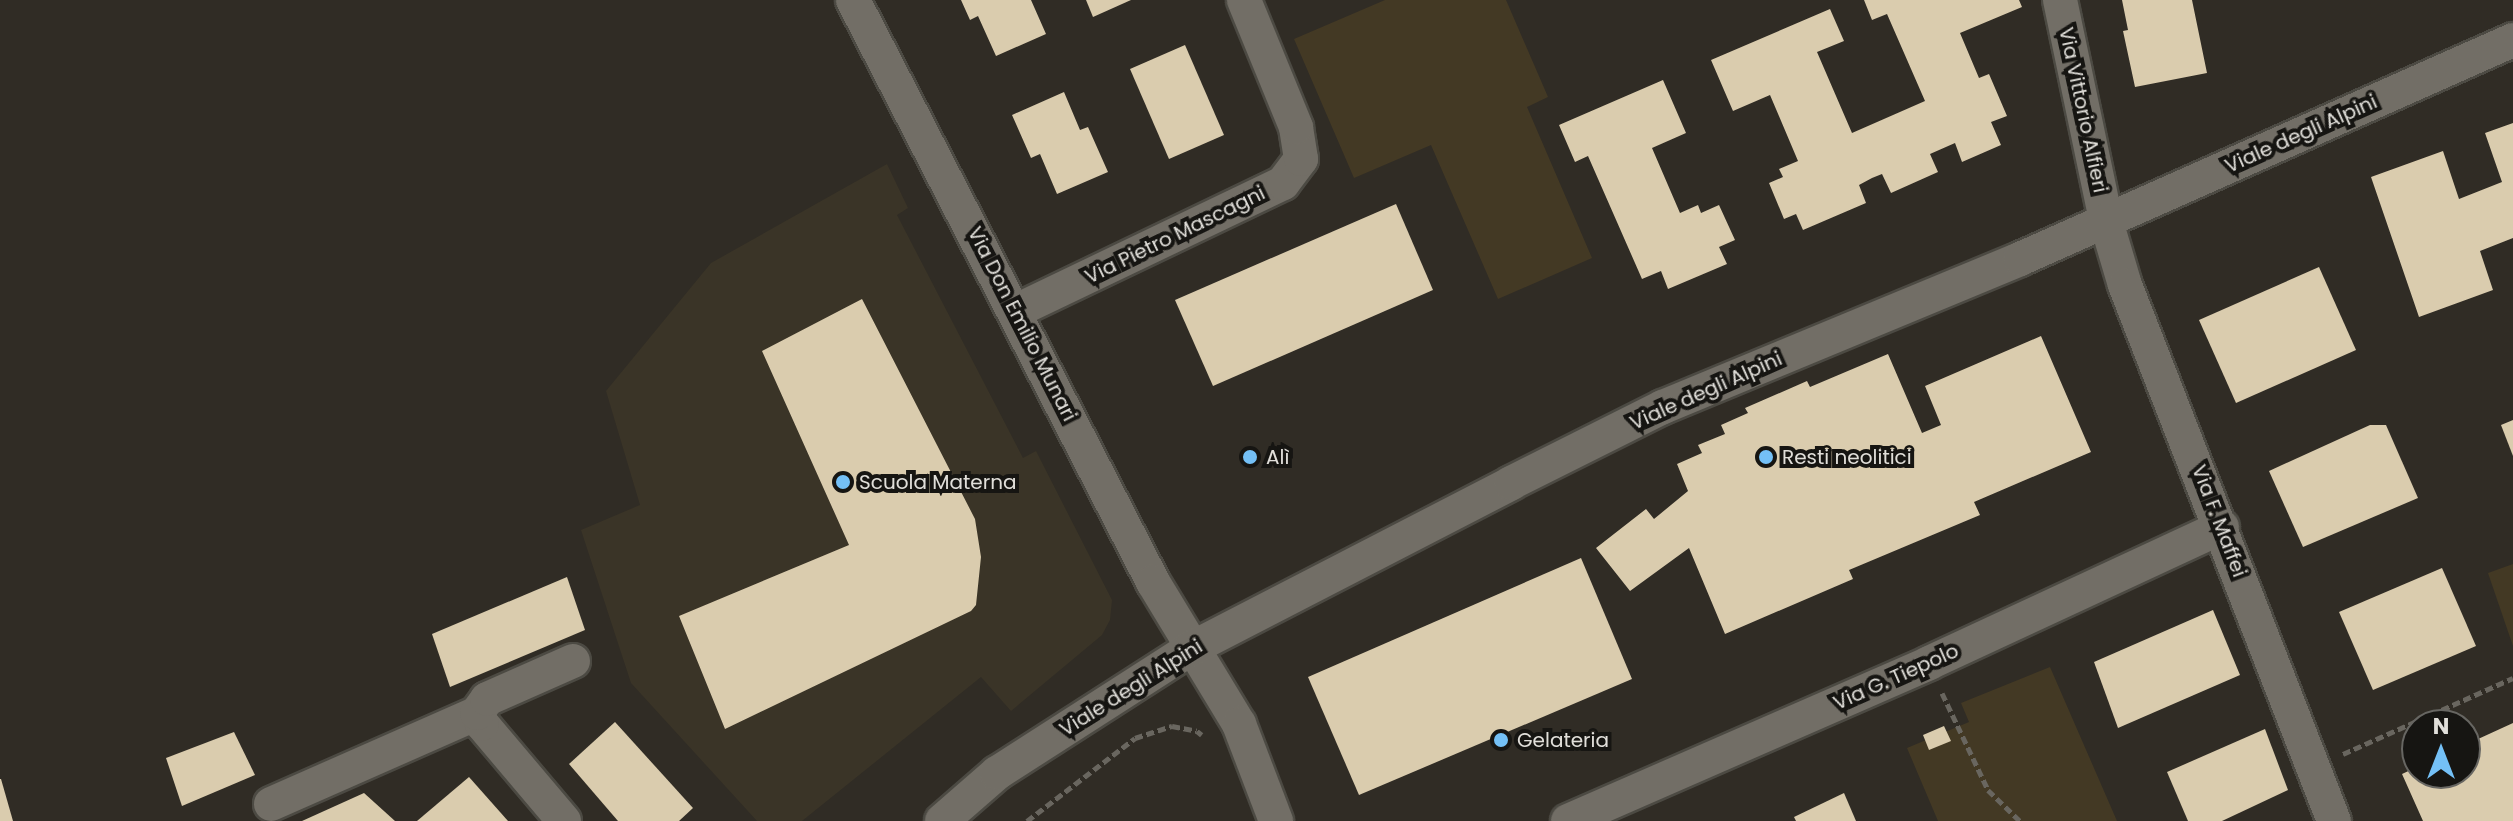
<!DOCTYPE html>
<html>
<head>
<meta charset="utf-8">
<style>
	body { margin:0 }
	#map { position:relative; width:2513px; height:821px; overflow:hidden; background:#302c25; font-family:Poppins,sans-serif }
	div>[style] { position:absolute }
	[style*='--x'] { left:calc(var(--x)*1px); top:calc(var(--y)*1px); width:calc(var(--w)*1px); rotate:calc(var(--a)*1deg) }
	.built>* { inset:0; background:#3a3427 }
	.green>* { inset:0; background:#433924 }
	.building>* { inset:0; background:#daccae }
	.path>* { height:5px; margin-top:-2.5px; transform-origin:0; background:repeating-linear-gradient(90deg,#69665f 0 8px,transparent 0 12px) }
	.roads { filter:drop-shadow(2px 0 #4c4a43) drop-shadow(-2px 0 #4c4a43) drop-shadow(0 2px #4c4a43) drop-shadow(0 -2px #4c4a43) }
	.minor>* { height:34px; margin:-17px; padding:0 17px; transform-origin:17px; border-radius:17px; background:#726e66 }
	.dots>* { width:22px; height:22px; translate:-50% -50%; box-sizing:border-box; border:4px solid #161512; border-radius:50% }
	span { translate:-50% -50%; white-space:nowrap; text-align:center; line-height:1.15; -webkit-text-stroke:8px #161512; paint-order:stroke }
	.street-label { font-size:20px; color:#e1dfda }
	.poi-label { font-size:20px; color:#e1dfda }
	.left { translate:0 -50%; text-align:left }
	.north { position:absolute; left:2401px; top:709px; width:80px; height:80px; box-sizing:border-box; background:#161512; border:2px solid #676662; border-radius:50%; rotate:0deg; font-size:22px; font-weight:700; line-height:32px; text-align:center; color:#e1dfda }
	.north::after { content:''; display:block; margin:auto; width:28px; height:36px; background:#74c0f6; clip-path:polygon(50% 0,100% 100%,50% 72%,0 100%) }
</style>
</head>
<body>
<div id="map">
	<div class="built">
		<i style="clip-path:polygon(887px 164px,908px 208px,897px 215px,1023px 458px,1036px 451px,1112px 600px,1110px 620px,1102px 635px,1011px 711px,981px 677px,802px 821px,757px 821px,631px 683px,581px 530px,640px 505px,606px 391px,711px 263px)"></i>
	</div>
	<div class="green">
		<i style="clip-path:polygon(1385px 0,1506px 0,1548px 97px,1527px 107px,1592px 258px,1498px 299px,1431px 145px,1354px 178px,1294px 39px)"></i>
		<i style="clip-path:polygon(2513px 564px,2513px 646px,2488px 573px)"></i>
		<i style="clip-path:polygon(2050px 667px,2117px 821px,1938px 821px,1907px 748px,1969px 722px,1961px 703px)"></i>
	</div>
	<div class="building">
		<i style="clip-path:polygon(961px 0,1031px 0,1046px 34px,996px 56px,978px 16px,970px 20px)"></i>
		<i style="clip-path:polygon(1086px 0,1131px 0,1093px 17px)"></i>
		<i style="clip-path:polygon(1864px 0,2019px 0,2022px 7px,1960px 33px,1979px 78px,1989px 74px,2007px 116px,1991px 122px,2001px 145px,1962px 162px,1955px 143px,1930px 154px,1938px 172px,1891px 193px,1882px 174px,1872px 178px,1859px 185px,1866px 203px,1803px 230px,1796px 214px,1784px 219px,1769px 183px,1783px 177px,1779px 169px,1798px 161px,1770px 95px,1733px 111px,1711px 60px,1830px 9px,1844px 41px,1817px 52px,1852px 133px,1925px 101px,1887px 14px,1872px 20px)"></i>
		<i style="clip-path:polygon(2122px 0,2192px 0,2207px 73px,2135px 87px,2123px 31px,2128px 30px)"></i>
		<i style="clip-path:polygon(1185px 45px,1224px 135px,1169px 159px,1130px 69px)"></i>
		<i style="clip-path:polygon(1663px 80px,1686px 133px,1652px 148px,1680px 213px,1698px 205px,1701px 213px,1719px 205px,1735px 240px,1719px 247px,1727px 264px,1668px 289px,1661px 271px,1642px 279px,1588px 156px,1575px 162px,1559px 125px)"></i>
		<i style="clip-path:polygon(1064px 92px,1080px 130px,1088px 127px,1108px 172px,1057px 194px,1040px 154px,1031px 158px,1012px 115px)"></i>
		<i style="clip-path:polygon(2513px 123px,2513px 238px,2480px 251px,2493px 290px,2419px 317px,2371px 177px,2443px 151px,2459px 199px,2502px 182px,2485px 133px)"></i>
		<i style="clip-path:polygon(1396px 204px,1433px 290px,1213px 386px,1175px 300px)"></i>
		<i style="clip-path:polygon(2319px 267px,2356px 350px,2236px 403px,2199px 320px)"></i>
		<i style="clip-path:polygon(862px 299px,975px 519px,981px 557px,976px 605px,971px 611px,725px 729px,679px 616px,849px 545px,762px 351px)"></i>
		<i style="clip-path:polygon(2041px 336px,2091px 452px,1974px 502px,1980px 515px,1849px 570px,1853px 579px,1725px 634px,1689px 548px,1630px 591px,1596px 548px,1646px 509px,1654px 519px,1688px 491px,1677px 464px,1702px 453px,1698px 445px,1725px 434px,1721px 425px,1748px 413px,1745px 408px,1807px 381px,1810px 387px,1888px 354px,1922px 433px,1941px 425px,1925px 386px)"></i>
		<i style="clip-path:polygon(2513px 420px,2513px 456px,2501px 425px)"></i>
		<i style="clip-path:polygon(2370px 425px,2386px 425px,2418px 498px,2303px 547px,2269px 471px)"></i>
		<i style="clip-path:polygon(1581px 558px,1632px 679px,1359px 795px,1308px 677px)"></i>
		<i style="clip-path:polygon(2442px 568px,2476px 646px,2373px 690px,2339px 612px)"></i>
		<i style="clip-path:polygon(567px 577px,585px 630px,450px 687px,432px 634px)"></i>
		<i style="clip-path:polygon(2213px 610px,2240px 675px,2118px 728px,2094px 662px)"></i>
		<i style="clip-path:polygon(615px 722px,693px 808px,679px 821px,618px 821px,569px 764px)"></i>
		<i style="clip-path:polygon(2513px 723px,2513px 821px,2423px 821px,2402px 774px,2417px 767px,2417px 773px,2465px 773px,2465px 745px)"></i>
		<i style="clip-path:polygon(1944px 726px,1951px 741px,1929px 750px,1923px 735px)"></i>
		<i style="clip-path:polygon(2265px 729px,2288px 790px,2222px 821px,2188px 821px,2167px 772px)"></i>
		<i style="clip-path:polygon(234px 732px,255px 775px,182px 806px,166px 758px)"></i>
		<i style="clip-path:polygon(469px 777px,508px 821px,417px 821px)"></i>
		<i style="clip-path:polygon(0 779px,1px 779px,13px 821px,0 821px)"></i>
		<i style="clip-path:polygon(364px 793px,395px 821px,302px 821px)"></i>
		<i style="clip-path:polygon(1844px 793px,1856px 821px,1796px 821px,1794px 817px)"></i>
	</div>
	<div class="path">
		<i style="--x:1942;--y:693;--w:107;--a:64.6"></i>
		<i style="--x:1988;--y:790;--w:45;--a:44.1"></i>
		<i style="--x:2343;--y:754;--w:186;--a:-24.1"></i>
		<i style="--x:1027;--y:821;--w:136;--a:-37.5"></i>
		<i style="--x:1135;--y:738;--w:39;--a:-18"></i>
		<i style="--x:1172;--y:726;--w:25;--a:11"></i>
		<i style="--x:1197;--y:731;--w:6;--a:39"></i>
	</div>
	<div class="roads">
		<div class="minor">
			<i style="--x:853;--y:0;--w:655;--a:62.73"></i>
			<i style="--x:1153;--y:582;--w:166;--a:58.8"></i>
			<i style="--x:1239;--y:724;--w:104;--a:69.1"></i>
			<i style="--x:2060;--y:0;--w:226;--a:78.2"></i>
			<i style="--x:2106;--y:221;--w:67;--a:73.5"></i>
			<i style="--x:2125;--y:285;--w:575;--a:68.7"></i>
			<i style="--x:1016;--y:311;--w:296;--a:-25.6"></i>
			<i style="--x:1283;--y:183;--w:30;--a:-53"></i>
			<i style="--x:1301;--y:159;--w:32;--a:-99"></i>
			<i style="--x:1296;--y:127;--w:137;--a:-112.3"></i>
			<i style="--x:271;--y:804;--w:225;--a:-23.8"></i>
			<i style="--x:564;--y:821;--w:127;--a:-130.2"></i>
			<i style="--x:482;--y:724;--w:12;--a:-114"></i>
			<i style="--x:477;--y:713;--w:17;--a:-54"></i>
			<i style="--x:487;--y:699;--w:94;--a:-23.8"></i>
			<i style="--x:942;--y:821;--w:73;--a:-41.1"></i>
			<i style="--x:997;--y:773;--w:232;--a:-32.7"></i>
			<i style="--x:1192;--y:648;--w:359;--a:-27.3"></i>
			<i style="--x:1511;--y:483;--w:170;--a:-26.6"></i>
			<i style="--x:1663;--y:407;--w:386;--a:-22.5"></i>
			<i style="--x:2020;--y:259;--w:539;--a:-23.95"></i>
			<i style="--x:1568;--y:821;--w:394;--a:-23.6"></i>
			<i style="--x:1929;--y:663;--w:323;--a:-24.9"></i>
		</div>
	</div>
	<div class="dots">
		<i style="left:1250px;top:457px;background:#74c0f6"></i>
		<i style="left:1766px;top:457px;background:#74c0f6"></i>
		<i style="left:843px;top:482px;background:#74c0f6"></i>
		<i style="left:1501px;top:740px;background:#74c0f6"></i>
	</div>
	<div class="street-label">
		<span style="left:2083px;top:110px;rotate:78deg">Via Vittorio Alfieri</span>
		<span style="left:2301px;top:134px;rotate:-24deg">Viale degli Alpini</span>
		<span style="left:1175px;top:235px;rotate:-26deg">Via Pietro Mascagni</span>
		<span style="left:1022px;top:324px;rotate:63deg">Via Don Emilio Munari</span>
		<span style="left:1706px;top:391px;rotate:-24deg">Viale degli Alpini</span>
		<span style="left:2219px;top:521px;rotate:69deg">Via F. Maffei</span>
		<span style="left:1896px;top:677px;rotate:-24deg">Via G. Tiepolo</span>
		<span style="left:1131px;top:688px;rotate:-32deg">Viale degli Alpini</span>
	</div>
	<div class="poi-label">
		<span class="left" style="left:1266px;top:457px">Alì</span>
		<span class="left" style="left:1782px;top:457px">Resti neolitici</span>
		<span class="left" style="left:859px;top:482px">Scuola Materna</span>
		<span class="left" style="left:1517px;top:740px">Gelateria</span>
	</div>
	<div class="north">N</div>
</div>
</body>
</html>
